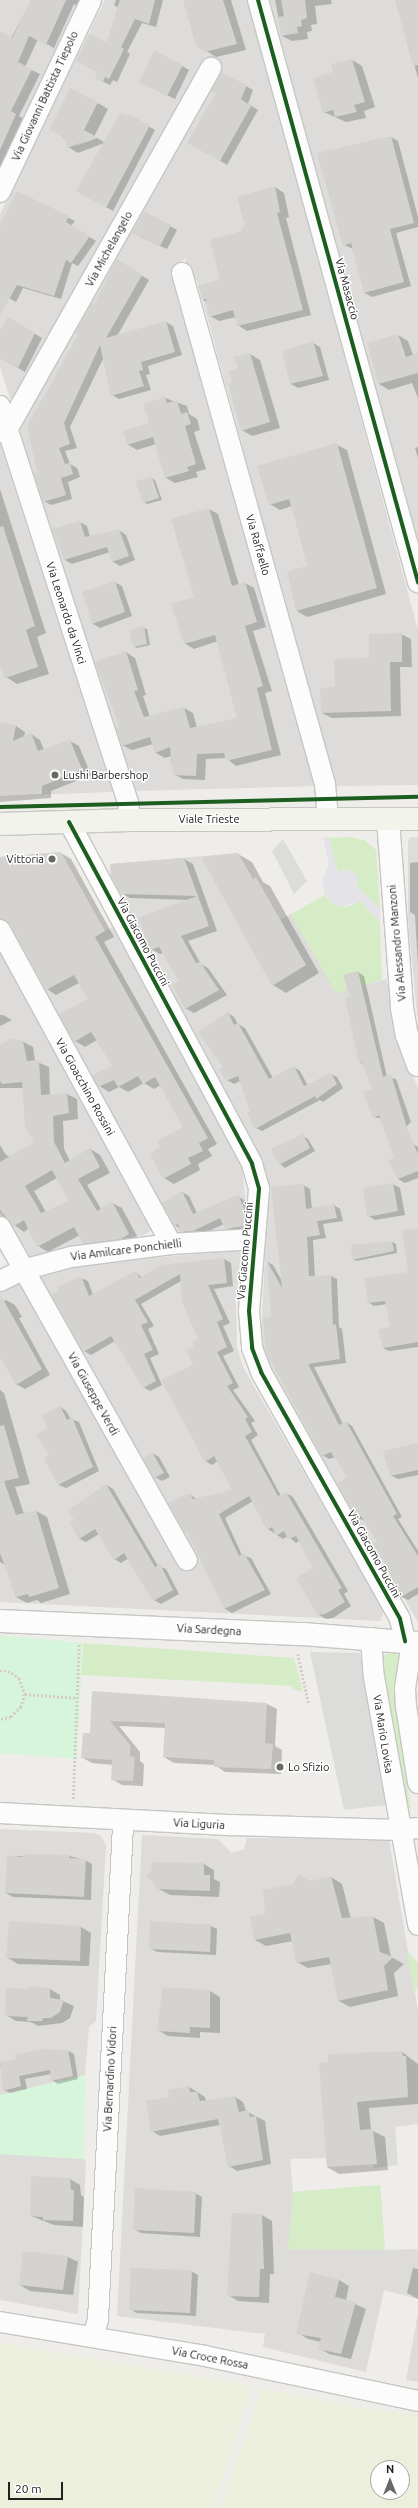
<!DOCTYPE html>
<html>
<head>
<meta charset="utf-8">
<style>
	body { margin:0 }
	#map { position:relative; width:418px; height:2508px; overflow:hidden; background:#eeede9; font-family:Ubuntu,sans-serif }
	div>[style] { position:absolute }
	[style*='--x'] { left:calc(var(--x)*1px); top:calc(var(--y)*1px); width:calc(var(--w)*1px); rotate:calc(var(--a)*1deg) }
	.residential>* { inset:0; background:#dddcda }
	.religious>* { inset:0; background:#dcdcda }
	.farmland>* { inset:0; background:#ecefdc }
	.grass>* { inset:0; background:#d6ecc7 }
	.park>* { inset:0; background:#d6f5da }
	.plaza>* { inset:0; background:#e4e3e7 }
	.shadow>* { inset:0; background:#0003 }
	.building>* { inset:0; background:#d5d3d0 }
	.path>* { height:2.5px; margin-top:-1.25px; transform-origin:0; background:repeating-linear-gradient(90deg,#d7cbc7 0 2px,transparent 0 4px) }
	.roads { filter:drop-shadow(1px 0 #c7c6c5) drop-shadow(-1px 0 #c7c6c5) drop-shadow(0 1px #c7c6c5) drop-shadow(0 -1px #c7c6c5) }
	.minor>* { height:20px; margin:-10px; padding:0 10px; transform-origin:10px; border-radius:10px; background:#fcfcfc }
	.tertiary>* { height:22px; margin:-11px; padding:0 11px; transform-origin:11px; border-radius:11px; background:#fcfcfc }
	.secondary>* { height:22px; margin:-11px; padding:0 11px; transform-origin:11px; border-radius:11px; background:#f2f4eb }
	.cycleway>* { height:4px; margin:-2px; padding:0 2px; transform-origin:2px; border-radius:2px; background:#1b5e20 }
	.dots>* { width:11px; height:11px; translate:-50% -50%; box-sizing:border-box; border:2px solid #fff; border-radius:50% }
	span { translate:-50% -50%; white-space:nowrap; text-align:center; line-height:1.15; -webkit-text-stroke:3px #fff; paint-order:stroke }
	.street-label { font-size:11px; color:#202020 }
	.poi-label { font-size:11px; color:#202020 }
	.left { translate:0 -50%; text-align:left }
	.right { translate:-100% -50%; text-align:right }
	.north { position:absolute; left:370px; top:2460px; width:40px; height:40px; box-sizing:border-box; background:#fff; border:1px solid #a6a6a6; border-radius:50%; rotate:0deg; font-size:11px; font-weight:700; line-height:16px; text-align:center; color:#202020 }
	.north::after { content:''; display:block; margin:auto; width:14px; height:18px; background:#686866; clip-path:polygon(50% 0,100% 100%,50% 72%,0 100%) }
	.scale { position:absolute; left:8px; top:2482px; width:55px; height:18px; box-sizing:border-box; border:2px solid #202020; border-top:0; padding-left:5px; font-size:12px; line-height:14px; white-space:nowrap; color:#202020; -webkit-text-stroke:3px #fff; paint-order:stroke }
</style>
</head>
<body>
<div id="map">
	<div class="residential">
		<i style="clip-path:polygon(0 0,82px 0,0 174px)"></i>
		<i style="clip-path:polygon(105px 0,248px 0,418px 630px,418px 785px,335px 786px,197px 280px,190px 281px,185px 258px,172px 275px,316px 786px,136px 791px,23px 451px,20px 434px,22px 419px,223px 66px,205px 57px,16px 397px,10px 399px,0 367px,0 214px)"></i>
		<i style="clip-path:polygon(269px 0,418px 0,418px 548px,344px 282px)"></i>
		<i style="clip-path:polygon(0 443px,113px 792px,0 796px)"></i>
		<i style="clip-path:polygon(411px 837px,418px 837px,418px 1023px,408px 920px,408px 841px)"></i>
		<i style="clip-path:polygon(61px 852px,105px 931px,115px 926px,242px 1166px,248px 1224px,235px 1230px,176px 1235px,0 921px,0 857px)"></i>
		<i style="clip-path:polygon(238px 853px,252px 878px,256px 877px,280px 920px,291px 914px,336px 992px,387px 979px,396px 1032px,418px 1089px,418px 1622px,286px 1400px,267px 1361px,261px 1338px,267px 1205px,112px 894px,110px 864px)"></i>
		<i style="clip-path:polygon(0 946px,151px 1225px,150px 1231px,144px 1235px,27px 1259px,0 1208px)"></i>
		<i style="clip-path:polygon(241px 1250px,236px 1302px,237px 1348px,244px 1369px,384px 1611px,380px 1621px,0 1602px,0 1290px,21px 1278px,184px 1570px,198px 1563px,38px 1273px,81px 1264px)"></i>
		<i style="clip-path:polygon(0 1829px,94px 1833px,101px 1836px,106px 1846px,96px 2021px,89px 2027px,85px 2075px,0 2095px)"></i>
		<i style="clip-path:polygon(142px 1835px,218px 1839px,232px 1853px,244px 1849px,247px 1838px,389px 1839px,418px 2011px,418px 2124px,395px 2127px,398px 2165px,374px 2168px,372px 2157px,290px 2159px,293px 2192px,380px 2185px,385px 2250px,418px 2249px,418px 2299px,384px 2290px,366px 2372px,263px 2347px,265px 2334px,117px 2316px)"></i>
		<i style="clip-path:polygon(0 2154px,84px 2159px,86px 2163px,78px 2314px,0 2300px)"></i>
		<i style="clip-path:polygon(418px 2313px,418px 2382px,406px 2380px)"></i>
	</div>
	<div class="religious">
		<i style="clip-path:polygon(283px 839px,307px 881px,294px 894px,272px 851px)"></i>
		<i style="clip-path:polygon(310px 1652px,360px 1653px,386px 1805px,344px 1810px)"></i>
	</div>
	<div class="farmland">
		<i style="clip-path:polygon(0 2343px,252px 2386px,213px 2508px,0 2508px)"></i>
		<i style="clip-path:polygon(evenodd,262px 2389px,356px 2407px,418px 2415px,418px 2508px,221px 2508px,262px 2389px,378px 2468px,402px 2468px,402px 2492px,378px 2492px,378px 2468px)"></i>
	</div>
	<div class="grass">
		<i style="clip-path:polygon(349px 837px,364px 840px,376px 850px,380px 909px,357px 886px,350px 870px,344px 869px,338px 873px,329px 838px)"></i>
		<i style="clip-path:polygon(325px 895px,333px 904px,347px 907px,360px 901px,374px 913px,380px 923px,382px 980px,336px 993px,291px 914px)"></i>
		<i style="clip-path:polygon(83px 1643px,294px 1658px,303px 1691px,293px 1690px,292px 1686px,81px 1675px)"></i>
		<i style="clip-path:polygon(396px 1652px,400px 1658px,394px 1698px,411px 1808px,406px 1809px,383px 1684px,383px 1657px,388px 1653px)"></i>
		<i style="clip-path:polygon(407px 1951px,418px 1963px,418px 1988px,414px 1992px)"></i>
		<i style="clip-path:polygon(380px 2185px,385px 2250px,288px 2249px,293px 2192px)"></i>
	</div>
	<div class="park">
		<i style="clip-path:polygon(0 1635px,83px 1643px,77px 1759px,0 1753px)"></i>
		<i style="clip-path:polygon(85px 2075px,84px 2159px,0 2154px,0 2095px)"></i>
	</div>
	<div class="plaza">
		<i style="clip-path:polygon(329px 837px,338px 873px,347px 869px,355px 873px,358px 878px,357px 886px,380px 909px,380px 923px,360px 901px,342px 907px,333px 904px,325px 895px,322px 880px,329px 865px,323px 837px)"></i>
	</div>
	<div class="shadow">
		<i style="clip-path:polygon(32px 0,79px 0,77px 6px,74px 4px,54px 48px,38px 39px,25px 67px,40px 74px,19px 116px,24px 119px,0 174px,0 58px)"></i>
		<i style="clip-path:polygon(116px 0,163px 0,156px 27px,142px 23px,127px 52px,130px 54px,117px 82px,113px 80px,110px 85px,97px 79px,119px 8px,114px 5px)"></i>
		<i style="clip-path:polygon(184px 0,231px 0,246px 50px,216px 57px,197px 45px)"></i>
		<i style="clip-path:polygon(275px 0,331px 0,332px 4px,315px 6px,317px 24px,311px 25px,312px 31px,307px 32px,308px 39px,292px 41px,282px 36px)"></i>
		<i style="clip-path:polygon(396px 0,418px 0,418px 78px)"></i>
		<i style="clip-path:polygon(352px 60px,362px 66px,375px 107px,364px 111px,366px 118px,346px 122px,324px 112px,334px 72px)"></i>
		<i style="clip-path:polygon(182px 66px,189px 70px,175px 99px,148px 86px)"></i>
		<i style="clip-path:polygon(246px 86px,253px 90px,248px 104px,258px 110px,227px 165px,189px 142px)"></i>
		<i style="clip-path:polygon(98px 103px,108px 109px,94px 137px,75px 146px,97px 138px,104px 142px,128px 115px,155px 130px,113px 211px,77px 191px,104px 143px,78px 153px,68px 147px,66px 138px,60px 135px)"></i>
		<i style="clip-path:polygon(391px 137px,398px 141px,418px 217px,418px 227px,396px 233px,411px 286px,372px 297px,365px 293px,353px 249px,344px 245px)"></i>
		<i style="clip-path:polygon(275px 187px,284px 193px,289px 217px,286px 218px,311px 315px,247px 331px,238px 325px,236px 317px,219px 321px,210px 316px,207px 302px,203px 300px,222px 280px,246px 227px)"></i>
		<i style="clip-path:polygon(18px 192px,75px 221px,71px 226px,96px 241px,78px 266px,72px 263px,61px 299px,23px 288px,16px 302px,0 293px,0 227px)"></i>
		<i style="clip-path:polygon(170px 226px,177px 230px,167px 249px,140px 237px)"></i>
		<i style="clip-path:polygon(117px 261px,149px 280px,117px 336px,166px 322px,173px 326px,182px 355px,148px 366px,150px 374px,146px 375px,151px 390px,119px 399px,112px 395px,104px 357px,70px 427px,77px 448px,65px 451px,70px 464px,77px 468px,80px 477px,68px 482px,72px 499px,51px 505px,44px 501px,38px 473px,94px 305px)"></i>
		<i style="clip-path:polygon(8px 318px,42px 338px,25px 372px,0 358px,0 333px)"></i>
		<i style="clip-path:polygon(398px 335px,408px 341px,413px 355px,418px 354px,418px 398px,412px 383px,389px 390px,379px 384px,368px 344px)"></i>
		<i style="clip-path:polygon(313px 343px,320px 347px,329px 380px,298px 388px,291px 384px,283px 352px)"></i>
		<i style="clip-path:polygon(250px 354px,260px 360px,280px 428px,252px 436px,242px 430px,234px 383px)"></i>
		<i style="clip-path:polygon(165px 398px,187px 406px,189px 414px,197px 419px,200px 430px,194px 432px,206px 469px,196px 472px,198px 477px,175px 483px,166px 478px,156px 444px,137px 450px,127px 444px,150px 424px)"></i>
		<i style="clip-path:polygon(337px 445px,347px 450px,386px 594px,307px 617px,297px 611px,288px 572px,308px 566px,292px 506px,280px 510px,270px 504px)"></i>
		<i style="clip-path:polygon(418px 447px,418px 458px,415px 448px)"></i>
		<i style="clip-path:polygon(152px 478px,155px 480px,162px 500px,147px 504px,144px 502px)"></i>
		<i style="clip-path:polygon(0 489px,46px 633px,37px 637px,49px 674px,17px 684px,6px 677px,0 662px)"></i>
		<i style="clip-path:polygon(209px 509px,218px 514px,239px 585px,245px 583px,254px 588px,266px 627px,253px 631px,272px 691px,265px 693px,281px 755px,236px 766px,226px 758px,206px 759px,205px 780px,183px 779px,174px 774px,174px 764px,171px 762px,171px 756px,165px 758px,156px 753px,153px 744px,132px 750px,122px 745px,120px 727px,126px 652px,135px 658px,146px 695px,143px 696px,150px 717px,184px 708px,193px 713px,197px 728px,238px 718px,218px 641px,194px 649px,184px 643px,195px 598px)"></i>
		<i style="clip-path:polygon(80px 522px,87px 526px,90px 537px,119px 530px,126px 535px,135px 560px,120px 566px,113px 562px,110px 552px,72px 564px,65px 560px,53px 530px)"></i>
		<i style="clip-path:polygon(114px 582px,122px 586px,132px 616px,100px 628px,93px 624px,83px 593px)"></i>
		<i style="clip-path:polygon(143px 628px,147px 629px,150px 645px,137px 648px,134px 646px)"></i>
		<i style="clip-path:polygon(401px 634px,411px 639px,412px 667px,400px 667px,401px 716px,332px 718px,322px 713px,336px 688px)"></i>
		<i style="clip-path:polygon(0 723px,16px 726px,25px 732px,24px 737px,31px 734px,40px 740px,44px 750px,70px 741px,79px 746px,91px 775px,51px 791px,51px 798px,0 802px)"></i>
		<i style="clip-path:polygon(61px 853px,71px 859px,114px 937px,104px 942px,217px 1144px,208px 1149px,212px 1156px,198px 1164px,200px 1170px,174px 1184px,164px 1178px,185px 1128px,161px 1085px,154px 1089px,144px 1083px,128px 1092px,119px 1087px,109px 1092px,99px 1086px,113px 1065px,97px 1040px,85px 1047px,75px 1041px,89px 1000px,79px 983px,56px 995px,47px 989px,11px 924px,0 917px,0 857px)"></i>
		<i style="clip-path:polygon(238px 854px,252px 862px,263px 882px,270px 886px,319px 973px,286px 993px,273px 985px)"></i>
		<i style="clip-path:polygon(184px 859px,193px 864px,217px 931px,188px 941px,201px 964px,208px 968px,227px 995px,194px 1013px,185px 1008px,181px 983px,163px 953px,160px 954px,151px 949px,189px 900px,130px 898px,121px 893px)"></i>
		<i style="clip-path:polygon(418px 862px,418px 966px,415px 915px,410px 912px,410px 863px)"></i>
		<i style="clip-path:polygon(358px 972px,364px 976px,387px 1077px,396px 1079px,411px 1122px,393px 1139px,382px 1119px,374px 1117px,373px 1089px,364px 1065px,360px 1062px,351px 998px)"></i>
		<i style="clip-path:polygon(228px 1013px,234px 1017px,238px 1024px,245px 1028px,273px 1078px,294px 1067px,300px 1071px,308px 1086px,331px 1074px,337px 1077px,343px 1088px,323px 1102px,320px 1100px,262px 1131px,256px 1128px,240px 1081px,234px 1084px,227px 1080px,224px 1067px)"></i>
		<i style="clip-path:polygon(0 1015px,3px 1015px,12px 1020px,0 1026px)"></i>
		<i style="clip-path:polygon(evenodd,22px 1041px,33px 1047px,35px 1061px,49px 1067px,50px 1095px,67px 1094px,77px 1099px,78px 1119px,63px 1121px,64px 1149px,70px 1161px,90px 1149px,100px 1155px,110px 1173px,87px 1185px,101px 1209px,112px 1203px,122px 1208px,139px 1240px,94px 1249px,84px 1243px,80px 1235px,48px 1252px,38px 1246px,29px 1228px,24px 1232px,0 1215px,0 1145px,6px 1155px,11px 1157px,36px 1142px,24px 1088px,0 1088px,0 1046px,22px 1041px,57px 1178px,71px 1201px,46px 1212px,34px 1191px,57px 1178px)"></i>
		<i style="clip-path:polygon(303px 1136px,308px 1139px,315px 1151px,285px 1168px,280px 1164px)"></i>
		<i style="clip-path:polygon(413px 1144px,418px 1147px,418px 1178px,405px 1183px,398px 1179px)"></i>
		<i style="clip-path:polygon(393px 1184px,400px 1188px,405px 1215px,375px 1220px,368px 1216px)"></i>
		<i style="clip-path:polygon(303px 1185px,310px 1189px,312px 1209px,334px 1205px,340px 1209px,343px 1221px,323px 1224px,326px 1238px,313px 1240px,315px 1277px,331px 1276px,337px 1279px,339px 1327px,342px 1329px,346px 1363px,314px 1367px,343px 1424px,346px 1422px,352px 1426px,402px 1517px,398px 1519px,418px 1551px,418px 1594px,408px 1600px,402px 1597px,389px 1573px,391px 1572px,378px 1542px,365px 1521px,358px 1518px,339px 1483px,348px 1478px,335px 1457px,329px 1459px,322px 1455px,272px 1318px,268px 1262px,273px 1265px,282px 1281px)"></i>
		<i style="clip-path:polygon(182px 1192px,189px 1196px,197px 1213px,237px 1196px,244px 1200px,252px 1216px,251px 1229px,233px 1233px,224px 1224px,200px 1235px,189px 1235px,175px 1225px,163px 1203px)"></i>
		<i style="clip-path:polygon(418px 1230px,418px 1347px,389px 1351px,383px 1348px,391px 1326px,387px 1304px,374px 1306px,368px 1302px,409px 1273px)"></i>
		<i style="clip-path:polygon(392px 1242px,396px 1244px,397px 1253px,356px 1261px,353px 1259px,352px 1246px)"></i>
		<i style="clip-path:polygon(224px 1259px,231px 1263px,233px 1286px,214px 1289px,230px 1323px,223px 1326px,234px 1351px,223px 1356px,239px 1387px,233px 1390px,255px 1421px,251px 1423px,258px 1435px,251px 1440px,281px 1496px,286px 1493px,293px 1497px,348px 1591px,344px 1594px,351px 1606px,333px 1618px,326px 1619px,319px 1615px,315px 1568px,299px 1541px,296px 1543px,288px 1536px,283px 1539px,268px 1529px,253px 1501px,225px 1518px,242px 1555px,251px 1558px,271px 1594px,232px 1613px,225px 1609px,189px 1535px,170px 1504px,189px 1494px,197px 1499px,233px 1491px,218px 1461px,212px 1465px,205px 1461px,194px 1366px,199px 1340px,181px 1281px,141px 1304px,154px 1326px,148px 1329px,159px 1354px,150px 1358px,162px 1385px,150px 1391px,143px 1387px,115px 1341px,91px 1355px,84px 1351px,60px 1292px,81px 1278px,88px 1281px,93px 1295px,135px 1272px,143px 1278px,160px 1266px)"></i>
		<i style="clip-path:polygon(6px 1300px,15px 1305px,22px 1317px,19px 1318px,50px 1375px,25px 1389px,16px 1384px,0 1355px,0 1303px)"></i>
		<i style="clip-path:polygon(0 1390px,4px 1393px,30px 1484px,15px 1487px,24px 1514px,36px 1511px,47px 1517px,70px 1594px,41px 1603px,37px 1600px,27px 1603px,16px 1597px,5px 1565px,0 1562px)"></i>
		<i style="clip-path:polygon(60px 1407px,66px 1411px,71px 1419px,79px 1422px,99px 1471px,66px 1488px,59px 1485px,45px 1459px,51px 1456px,49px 1429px)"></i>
		<i style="clip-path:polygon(418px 1444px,418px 1475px,398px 1479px,390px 1475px)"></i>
		<i style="clip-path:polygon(152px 1453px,159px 1457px,170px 1477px,162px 1481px,155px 1477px)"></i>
		<i style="clip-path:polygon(106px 1485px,113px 1489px,158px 1566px,166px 1569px,179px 1594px,161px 1604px,154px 1600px,129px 1558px,121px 1563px,114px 1559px,99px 1534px,86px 1542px,80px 1539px,75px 1520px)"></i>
		<i style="clip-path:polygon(93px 1692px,267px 1704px,277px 1709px,275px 1746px,282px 1750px,281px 1774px,225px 1772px,215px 1765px,174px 1763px,164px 1757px,166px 1728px,119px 1726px,140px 1752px,140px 1761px,144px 1764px,143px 1786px,122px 1785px,112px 1779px,113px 1765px,92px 1763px,83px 1758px,91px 1734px)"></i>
		<i style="clip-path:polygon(8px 1856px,69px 1856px,85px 1860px,92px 1864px,91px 1900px,13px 1897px,6px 1893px)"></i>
		<i style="clip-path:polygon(204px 1864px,214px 1870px,214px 1879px,220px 1882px,219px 1897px,170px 1895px,159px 1889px)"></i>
		<i style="clip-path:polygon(331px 1877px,342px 1884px,351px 1919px,373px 1917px,384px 1923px,391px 1957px,404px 1964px,394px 1973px,398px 1996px,350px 2007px,339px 2001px,332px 1964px,308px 1968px,297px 1962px,293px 1941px,266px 1946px,255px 1940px,266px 1915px,310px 1882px)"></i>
		<i style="clip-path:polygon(211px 1926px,217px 1929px,216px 1955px,157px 1952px,150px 1948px)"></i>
		<i style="clip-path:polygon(81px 1927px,91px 1933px,89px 1966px,18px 1964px,8px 1958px)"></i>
		<i style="clip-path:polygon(163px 1988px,210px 1991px,220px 1997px,220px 2033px,200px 2032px,200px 2038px,168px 2036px,158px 2030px)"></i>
		<i style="clip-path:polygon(7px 1989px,50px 1989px,60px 1995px,60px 2000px,74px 2006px,70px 2018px,62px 2023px,38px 2026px,31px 2022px,16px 2021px,6px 2015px)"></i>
		<i style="clip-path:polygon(68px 2051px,74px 2054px,78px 2079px,58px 2084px,52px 2080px,51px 2074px,25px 2079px,27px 2089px,10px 2093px,4px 2090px,0 2063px)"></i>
		<i style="clip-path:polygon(402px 2052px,418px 2064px,418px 2104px,369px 2108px,371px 2130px,385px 2137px,388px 2170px,339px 2174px,327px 2167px,320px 2064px)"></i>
		<i style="clip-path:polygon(189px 2087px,205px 2097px,206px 2101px,235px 2097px,243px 2102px,246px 2111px,265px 2121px,271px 2164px,237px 2171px,229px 2166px,220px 2125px,160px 2136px,152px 2131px,170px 2098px)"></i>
		<i style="clip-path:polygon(70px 2179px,80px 2185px,81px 2195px,84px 2197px,83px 2227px,54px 2225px,31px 2216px)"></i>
		<i style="clip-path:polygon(195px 2193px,202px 2197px,200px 2237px,141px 2233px,134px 2229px)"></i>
		<i style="clip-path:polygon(262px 2215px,272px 2221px,274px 2274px,270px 2274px,269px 2303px,238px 2301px,228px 2295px)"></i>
		<i style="clip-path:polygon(24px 2252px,68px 2257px,78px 2262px,73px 2295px,30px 2291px,20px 2285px)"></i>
		<i style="clip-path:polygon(413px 2268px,418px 2269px,418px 2299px,407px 2293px)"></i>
		<i style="clip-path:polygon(191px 2271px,198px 2275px,196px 2316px,137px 2313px,130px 2309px)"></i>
		<i style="clip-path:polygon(311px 2274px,339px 2280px,349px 2286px,346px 2300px,366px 2309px,351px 2359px,329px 2354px,319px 2348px,321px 2342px,308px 2339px,298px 2333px)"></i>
	</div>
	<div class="building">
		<i style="clip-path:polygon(31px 0,66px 0,46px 45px,29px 36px,18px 62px,32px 69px,11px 111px,16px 114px,0 150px,0 31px,12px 38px)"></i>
		<i style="clip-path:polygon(120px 0,155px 0,149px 24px,135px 19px,121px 47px,124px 49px,109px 79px,105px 77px,103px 82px,95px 79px,97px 72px,76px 61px,89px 34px,107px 42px)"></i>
		<i style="clip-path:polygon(183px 0,223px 0,237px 44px,205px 52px,196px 46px)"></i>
		<i style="clip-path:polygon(281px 0,305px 0,307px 18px,301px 20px,302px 26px,297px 27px,298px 33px,281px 36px,278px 17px,284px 16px)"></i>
		<i style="clip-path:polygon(395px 0,418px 0,418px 65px,413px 66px)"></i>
		<i style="clip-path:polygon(154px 50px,183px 65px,167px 96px,139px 82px)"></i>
		<i style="clip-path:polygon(352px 59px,365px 102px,354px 105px,357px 112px,335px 117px,333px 110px,323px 113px,313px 78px,333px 72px,331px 64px)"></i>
		<i style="clip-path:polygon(221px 73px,247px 85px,241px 99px,251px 106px,220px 161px,187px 143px,216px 93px,211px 91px)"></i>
		<i style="clip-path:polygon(70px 88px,98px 102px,84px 130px,97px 137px,67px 148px,65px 137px,49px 130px)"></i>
		<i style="clip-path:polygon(120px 113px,127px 116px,128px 114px,150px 125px,106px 208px,76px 191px)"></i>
		<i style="clip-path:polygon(391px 136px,414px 223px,390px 229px,404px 282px,364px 293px,351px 243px,343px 246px,317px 153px)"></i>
		<i style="clip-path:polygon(275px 186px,280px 212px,277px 213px,303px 310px,237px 326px,233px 310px,209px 317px,206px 299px,202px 300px,198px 286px,220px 279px,210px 240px,242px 231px,241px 227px,245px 226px,237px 197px)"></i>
		<i style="clip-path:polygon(17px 191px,69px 216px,66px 222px,90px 236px,71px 263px,66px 260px,54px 296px,17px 285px,0 316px,0 225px)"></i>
		<i style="clip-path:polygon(144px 211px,171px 225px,160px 246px,132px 233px)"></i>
		<i style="clip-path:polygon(117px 259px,142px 275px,106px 338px,166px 321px,175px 352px,141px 362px,143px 370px,139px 371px,144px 386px,111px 396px,100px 345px,64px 423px,70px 444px,59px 448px,65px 464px,70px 463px,73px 474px,61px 478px,66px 495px,43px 502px,34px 473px,37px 472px,27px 426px,78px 335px,75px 333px,92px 303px,94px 304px)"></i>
		<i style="clip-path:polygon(8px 317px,35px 333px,18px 368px,0 359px,0 331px)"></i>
		<i style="clip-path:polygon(398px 334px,406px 357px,418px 353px,418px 373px,378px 384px,367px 343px)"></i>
		<i style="clip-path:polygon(313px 341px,323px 376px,290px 384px,282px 351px)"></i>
		<i style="clip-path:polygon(250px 353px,270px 422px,241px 431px,228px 384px,232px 383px,229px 371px,238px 368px,234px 357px)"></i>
		<i style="clip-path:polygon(165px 397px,167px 403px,177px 400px,181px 414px,187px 412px,191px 424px,185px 426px,196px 464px,187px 467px,189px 471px,165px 478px,153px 437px,127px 445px,123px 431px,149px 423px,143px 404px)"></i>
		<i style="clip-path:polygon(337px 443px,377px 588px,296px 611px,287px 572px,307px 566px,296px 522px,289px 499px,269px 505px,257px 466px)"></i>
		<i style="clip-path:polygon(152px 477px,159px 498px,143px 503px,136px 481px)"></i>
		<i style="clip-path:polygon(209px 508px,232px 586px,245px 582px,257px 622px,245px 626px,263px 686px,257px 688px,272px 750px,226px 761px,224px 753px,197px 754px,196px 776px,173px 775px,170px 747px,155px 753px,150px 737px,122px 746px,116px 728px,119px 726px,95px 662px,126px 651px,138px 690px,134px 691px,144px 717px,184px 707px,190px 728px,237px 718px,215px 635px,184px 644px,171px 604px,194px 597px,171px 519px)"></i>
		<i style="clip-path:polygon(80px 521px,85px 537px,119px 529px,129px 556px,112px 562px,107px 547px,64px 560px,52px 529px)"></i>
		<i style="clip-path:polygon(3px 526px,35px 626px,26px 630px,38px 667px,5px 678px,0 665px,0 527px)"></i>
		<i style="clip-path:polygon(115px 581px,125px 612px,92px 624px,82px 592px)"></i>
		<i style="clip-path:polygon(144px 626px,147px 644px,133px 647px,129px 630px)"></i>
		<i style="clip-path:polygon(402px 633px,402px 662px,390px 662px,391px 711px,321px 713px,320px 688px,335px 687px,334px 659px,369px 658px,369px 634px)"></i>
		<i style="clip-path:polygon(0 722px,16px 725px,13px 741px,31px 733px,38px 751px,70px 740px,82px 769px,42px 786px,42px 794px,0 796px)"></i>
		<i style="clip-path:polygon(61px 852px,105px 931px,95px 937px,208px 1138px,199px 1143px,203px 1151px,188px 1158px,191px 1164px,163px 1179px,150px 1154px,160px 1147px,157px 1141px,183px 1127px,155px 1077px,143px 1084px,138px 1076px,118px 1087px,114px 1080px,98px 1087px,92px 1076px,112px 1065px,91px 1032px,74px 1042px,59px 1014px,88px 999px,74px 975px,46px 990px,10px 924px,0 919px,0 857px)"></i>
		<i style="clip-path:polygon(238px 853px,253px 879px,256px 877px,306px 965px,272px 986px,201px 857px)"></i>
		<i style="clip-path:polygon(184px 858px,209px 926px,181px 936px,196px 963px,200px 962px,219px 990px,185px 1009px,172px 985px,179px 982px,159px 947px,151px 950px,143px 936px,145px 934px,138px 918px,197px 896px,121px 894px,111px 875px,110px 864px)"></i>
		<i style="clip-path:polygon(358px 971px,383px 1077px,391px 1074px,407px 1128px,418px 1154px,418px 1171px,398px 1179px,388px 1160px,394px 1158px,379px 1115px,373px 1118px,363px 1092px,372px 1089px,362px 1062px,359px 1063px,345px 998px,350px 997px,343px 975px)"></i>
		<i style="clip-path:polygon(228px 1012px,234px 1025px,238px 1023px,269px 1079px,294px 1066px,304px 1086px,331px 1073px,337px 1084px,316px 1099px,315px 1096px,255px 1129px,247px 1113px,250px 1111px,238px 1076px,226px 1081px,219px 1069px,223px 1067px,198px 1032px)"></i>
		<i style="clip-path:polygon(evenodd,12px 1038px,23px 1041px,27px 1061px,39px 1060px,41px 1095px,67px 1093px,69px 1113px,53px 1116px,54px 1142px,65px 1163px,90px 1148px,100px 1167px,78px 1179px,97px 1211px,112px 1201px,129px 1234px,121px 1239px,83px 1244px,74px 1227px,37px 1247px,24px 1220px,13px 1227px,0 1209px,0 1162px,34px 1142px,25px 1126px,22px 1082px,2px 1084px,0 1081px,0 1045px,12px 1038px,52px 1170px,69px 1201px,41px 1213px,25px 1186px,52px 1170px)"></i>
		<i style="clip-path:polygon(303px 1134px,310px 1148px,279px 1165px,271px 1149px)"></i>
		<i style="clip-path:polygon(393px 1183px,398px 1211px,367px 1217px,363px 1188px)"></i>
		<i style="clip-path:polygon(304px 1184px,306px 1209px,334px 1204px,337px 1218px,317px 1221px,320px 1235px,307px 1237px,309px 1276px,331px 1275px,333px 1325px,336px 1324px,340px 1359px,308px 1364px,339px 1425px,346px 1421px,397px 1514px,393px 1516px,418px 1556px,418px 1587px,401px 1597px,387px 1573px,390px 1571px,373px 1544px,377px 1541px,361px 1516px,357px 1518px,337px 1483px,347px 1477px,331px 1452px,322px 1456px,266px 1353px,263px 1318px,271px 1317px,267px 1261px,282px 1288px,271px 1187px)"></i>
		<i style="clip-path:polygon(182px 1191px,193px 1214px,238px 1195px,246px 1212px,244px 1226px,225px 1229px,220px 1218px,193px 1231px,181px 1232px,178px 1224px,174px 1226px,162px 1203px)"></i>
		<i style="clip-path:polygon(418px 1229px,418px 1342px,383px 1348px,378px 1330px,390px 1326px,385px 1301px,368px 1303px,364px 1278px,408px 1272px,402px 1230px)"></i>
		<i style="clip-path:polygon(392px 1241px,394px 1251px,352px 1260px,351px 1245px)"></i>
		<i style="clip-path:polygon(224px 1258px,227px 1283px,208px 1285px,223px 1319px,217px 1322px,227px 1347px,217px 1352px,233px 1383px,227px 1386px,248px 1417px,245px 1419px,252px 1432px,245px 1436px,278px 1496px,286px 1492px,342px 1588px,338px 1590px,345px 1602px,325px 1614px,318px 1615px,296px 1578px,313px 1568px,296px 1536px,288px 1539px,284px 1531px,276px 1536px,272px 1527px,267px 1530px,249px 1496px,219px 1514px,239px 1556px,244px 1553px,265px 1590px,224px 1609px,187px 1532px,185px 1533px,168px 1503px,189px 1493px,193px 1499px,232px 1490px,214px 1456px,205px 1462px,161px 1380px,193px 1365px,186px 1350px,194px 1347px,192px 1342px,198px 1339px,182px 1302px,180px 1274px,135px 1300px,148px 1322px,141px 1325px,153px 1350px,144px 1354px,156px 1381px,143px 1388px,111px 1336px,83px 1352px,51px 1295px,58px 1292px,57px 1287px,81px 1276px,89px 1296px,135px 1271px,140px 1278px,160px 1265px)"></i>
		<i style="clip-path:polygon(0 1294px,42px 1369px,16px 1385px,0 1357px)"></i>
		<i style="clip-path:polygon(60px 1406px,67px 1420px,72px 1417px,93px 1467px,58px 1485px,44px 1458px,49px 1455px,36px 1434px,48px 1428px,41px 1416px)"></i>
		<i style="clip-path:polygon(4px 1425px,19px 1478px,4px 1481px,16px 1515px,36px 1510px,59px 1588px,29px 1597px,28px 1594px,16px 1597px,0 1553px,0 1426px)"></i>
		<i style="clip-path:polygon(418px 1443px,418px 1470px,390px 1476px,383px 1451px)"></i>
		<i style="clip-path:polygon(152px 1452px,164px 1473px,154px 1478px,143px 1458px)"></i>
		<i style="clip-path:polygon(106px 1484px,155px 1567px,160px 1564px,173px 1590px,153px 1601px,124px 1553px,114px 1560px,95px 1529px,79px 1539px,69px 1522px,74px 1519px,67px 1511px)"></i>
		<i style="clip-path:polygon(92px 1691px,267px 1703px,265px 1743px,273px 1744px,271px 1769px,214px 1767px,214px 1760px,163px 1757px,165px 1723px,110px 1721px,130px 1745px,130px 1756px,135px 1757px,133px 1781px,111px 1780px,112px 1760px,81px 1758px,83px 1733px,90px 1733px)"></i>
		<i style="clip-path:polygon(23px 1854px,69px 1855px,69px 1858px,86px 1859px,84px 1897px,5px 1893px,7px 1855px,23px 1857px)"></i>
		<i style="clip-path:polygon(152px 1862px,204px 1863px,204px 1875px,210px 1875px,210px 1891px,158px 1889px,146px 1875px,151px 1872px)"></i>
		<i style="clip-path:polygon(298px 1874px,310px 1881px,331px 1876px,342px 1918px,373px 1916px,380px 1952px,393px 1957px,384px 1966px,388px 1990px,338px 2001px,329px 1957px,296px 1963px,290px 1933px,254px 1940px,250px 1916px,265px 1914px,263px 1890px,293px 1884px)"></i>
		<i style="clip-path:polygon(9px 1921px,81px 1926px,80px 1961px,6px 1958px)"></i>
		<i style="clip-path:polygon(150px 1921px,211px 1925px,210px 1952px,149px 1949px)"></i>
		<i style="clip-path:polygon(29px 1986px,50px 1988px,50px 1998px,64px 2000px,60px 2012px,51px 2018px,43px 2018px,42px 2021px,27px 2021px,28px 2017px,5px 2016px,6px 1988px,29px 1989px)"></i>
		<i style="clip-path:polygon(163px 1987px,210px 1990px,210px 2028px,190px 2027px,190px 2033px,157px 2031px)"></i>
		<i style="clip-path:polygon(41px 2049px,68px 2050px,73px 2076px,51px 2081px,50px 2070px,19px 2076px,21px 2086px,3px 2091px,0 2062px,16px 2059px,14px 2055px)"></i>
		<i style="clip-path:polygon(402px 2051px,403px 2056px,406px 2056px,408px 2097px,357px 2102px,360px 2130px,373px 2129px,377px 2164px,327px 2167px,319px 2063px,328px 2062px,328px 2054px)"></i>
		<i style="clip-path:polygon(189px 2086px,190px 2092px,197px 2092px,200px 2101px,235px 2096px,239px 2112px,248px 2110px,250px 2117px,256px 2116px,263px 2160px,228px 2167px,218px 2119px,151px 2132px,146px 2101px,169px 2097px,168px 2090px)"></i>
		<i style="clip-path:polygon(31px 2176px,70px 2178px,71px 2190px,74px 2190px,73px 2221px,43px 2220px,43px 2217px,30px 2216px)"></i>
		<i style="clip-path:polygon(135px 2188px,196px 2192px,194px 2233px,133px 2230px)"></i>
		<i style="clip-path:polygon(232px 2213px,262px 2214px,264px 2269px,260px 2269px,259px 2297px,227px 2296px)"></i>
		<i style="clip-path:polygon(23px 2251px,68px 2256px,63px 2290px,19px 2285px)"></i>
		<i style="clip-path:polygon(131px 2268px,192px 2270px,190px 2313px,129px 2310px)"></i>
		<i style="clip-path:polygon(310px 2272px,339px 2280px,335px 2297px,356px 2302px,341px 2354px,318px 2349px,321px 2338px,296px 2334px)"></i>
	</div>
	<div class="path">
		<i style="--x:298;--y:1654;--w:52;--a:77.8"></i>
		<i style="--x:0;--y:1671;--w:8;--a:0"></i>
		<i style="--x:8;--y:1671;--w:13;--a:32"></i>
		<i style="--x:19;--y:1678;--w:17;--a:69"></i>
		<i style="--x:25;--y:1694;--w:14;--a:107"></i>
		<i style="--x:21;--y:1707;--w:14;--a:135"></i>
		<i style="--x:11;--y:1717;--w:11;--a:165"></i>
		<i style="--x:25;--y:1694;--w:52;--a:4.4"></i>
		<i style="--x:73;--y:1799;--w:155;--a:-87.8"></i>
	</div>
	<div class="roads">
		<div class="minor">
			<i style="--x:258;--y:0;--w:604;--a:74.63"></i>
			<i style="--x:0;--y:192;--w:212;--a:-64.6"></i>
			<i style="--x:182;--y:273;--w:531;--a:74.37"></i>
			<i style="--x:325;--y:784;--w:34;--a:85"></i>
			<i style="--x:0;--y:406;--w:417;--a:72.1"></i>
			<i style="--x:128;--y:803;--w:17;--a:83"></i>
			<i style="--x:0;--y:432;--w:7;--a:-16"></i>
			<i style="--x:7;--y:430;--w:416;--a:-60.6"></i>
			<i style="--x:69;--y:822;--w:388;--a:61.8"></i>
			<i style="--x:252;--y:1164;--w:26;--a:74"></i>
			<i style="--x:259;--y:1189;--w:122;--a:94.7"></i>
			<i style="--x:249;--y:1311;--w:37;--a:85"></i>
			<i style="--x:252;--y:1348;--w:26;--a:69"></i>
			<i style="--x:261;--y:1372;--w:283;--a:60.6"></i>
			<i style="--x:400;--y:1619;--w:23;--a:77"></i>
			<i style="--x:0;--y:930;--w:358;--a:61.4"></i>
			<i style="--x:0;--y:1227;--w:382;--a:60.7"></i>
			<i style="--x:0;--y:1281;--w:25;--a:-26"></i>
			<i style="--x:23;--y:1270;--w:50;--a:-15.2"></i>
			<i style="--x:71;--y:1257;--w:101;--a:-7.4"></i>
			<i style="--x:171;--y:1244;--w:84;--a:-3.4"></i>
			<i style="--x:371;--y:1638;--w:39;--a:86"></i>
			<i style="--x:374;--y:1677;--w:252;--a:79.9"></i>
			<i style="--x:412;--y:1642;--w:48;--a:98.5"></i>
			<i style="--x:405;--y:1689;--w:17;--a:87"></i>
			<i style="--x:406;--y:1706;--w:78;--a:81.1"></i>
			<i style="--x:0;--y:1813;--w:232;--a:3"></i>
			<i style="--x:232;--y:1825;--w:167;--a:1.7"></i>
			<i style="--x:399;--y:1830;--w:19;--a:-6"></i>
			<i style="--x:0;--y:2322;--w:208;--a:9.4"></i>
			<i style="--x:205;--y:2356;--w:218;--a:11.9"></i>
			<i style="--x:93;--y:2337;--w:19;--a:-74"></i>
			<i style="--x:98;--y:2319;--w:500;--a:-87.1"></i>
		</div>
		<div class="tertiary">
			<i style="--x:388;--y:820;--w:189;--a:85.7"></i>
			<i style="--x:402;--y:1008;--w:27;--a:80"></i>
			<i style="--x:407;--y:1035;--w:32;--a:70"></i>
			<i style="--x:0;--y:1621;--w:303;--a:2.5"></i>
			<i style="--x:303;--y:1634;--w:115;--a:4.5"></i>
		</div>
		<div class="secondary">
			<i style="--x:0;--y:824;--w:130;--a:-1.8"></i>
			<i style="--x:130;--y:820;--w:288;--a:-0.2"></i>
		</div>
	</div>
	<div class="cycleway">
		<i style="--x:258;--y:0;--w:604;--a:74.63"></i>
		<i style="--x:0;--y:807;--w:418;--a:-1.4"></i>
		<i style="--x:69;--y:822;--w:388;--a:61.8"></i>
		<i style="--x:252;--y:1164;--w:26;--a:74"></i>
		<i style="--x:259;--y:1189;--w:122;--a:94.7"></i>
		<i style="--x:249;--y:1311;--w:37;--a:85"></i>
		<i style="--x:252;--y:1348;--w:26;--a:69"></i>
		<i style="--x:261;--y:1372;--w:283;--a:60.6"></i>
		<i style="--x:400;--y:1619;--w:23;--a:77"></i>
	</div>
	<div class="dots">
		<i style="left:55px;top:775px;background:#686866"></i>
		<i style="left:52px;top:859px;background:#686866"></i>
		<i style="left:280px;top:1767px;background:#686866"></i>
	</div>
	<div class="street-label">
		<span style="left:45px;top:96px;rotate:-65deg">Via Giovanni Battista Tiepolo</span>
		<span style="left:109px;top:249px;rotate:-61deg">Via Michelangelo</span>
		<span style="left:347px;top:289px;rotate:75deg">Via Masaccio</span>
		<span style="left:258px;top:545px;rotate:74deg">Via Raffaello</span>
		<span style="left:66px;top:613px;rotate:72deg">Via Leonardo da Vinci</span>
		<span style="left:209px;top:819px">Viale Trieste</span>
		<span style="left:143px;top:942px;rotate:62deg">Via Giacomo Puccini</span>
		<span style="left:397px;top:943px;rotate:-95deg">Via Alessandro Manzoni</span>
		<span style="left:85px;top:1087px;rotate:61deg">Via Gioacchino Rossini</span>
		<span style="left:126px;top:1250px;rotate:-7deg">Via Amilcare Ponchielli</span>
		<span style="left:245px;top:1251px;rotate:-85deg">Via Giacomo Puccini</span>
		<span style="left:93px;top:1394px;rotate:61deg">Via Giuseppe Verdi</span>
		<span style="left:374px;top:1554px;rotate:61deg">Via Giacomo Puccini</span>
		<span style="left:209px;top:1630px;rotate:3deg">Via Sardegna</span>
		<span style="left:383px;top:1734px;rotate:81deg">Via Mario Lovisa</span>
		<span style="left:199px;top:1824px;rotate:3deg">Via Liguria</span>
		<span style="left:110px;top:2079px;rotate:-87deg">Via Bernardino Vidori</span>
		<span style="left:210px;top:2358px;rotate:11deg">Via Croce Rossa</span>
	</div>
	<div class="poi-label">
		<span class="left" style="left:63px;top:775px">Lushi Barbershop</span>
		<span class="right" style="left:44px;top:859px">Vittoria</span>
		<span class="left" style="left:288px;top:1767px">Lo Sfizio</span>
	</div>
	<div class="north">N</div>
	<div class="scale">20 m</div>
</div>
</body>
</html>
